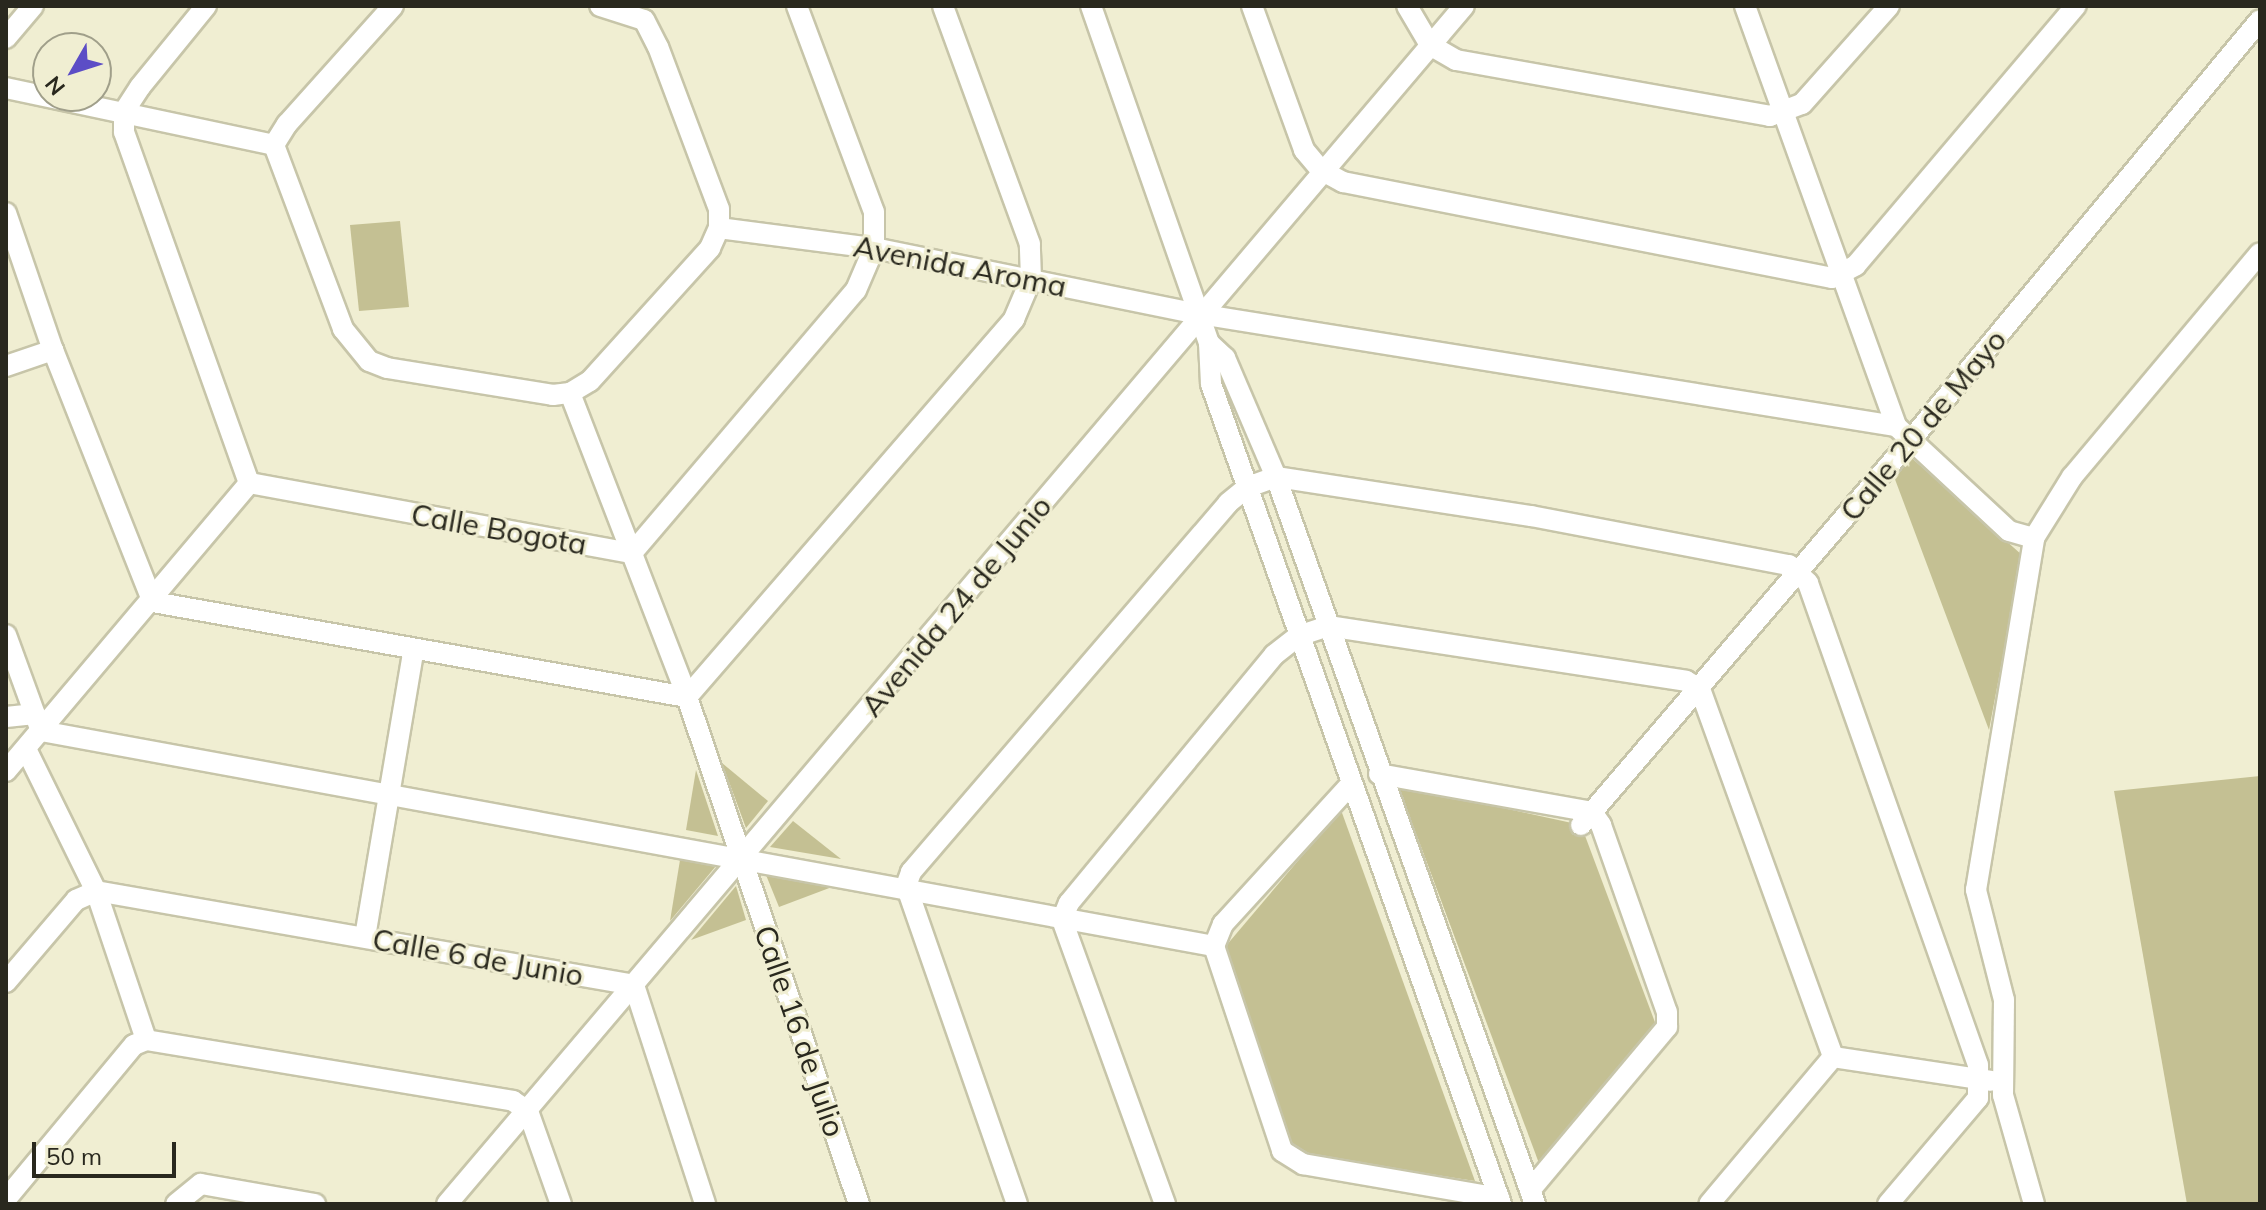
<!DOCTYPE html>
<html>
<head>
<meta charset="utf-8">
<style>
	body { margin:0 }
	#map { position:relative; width:2266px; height:1210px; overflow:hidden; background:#f0eed2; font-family:Mulish,sans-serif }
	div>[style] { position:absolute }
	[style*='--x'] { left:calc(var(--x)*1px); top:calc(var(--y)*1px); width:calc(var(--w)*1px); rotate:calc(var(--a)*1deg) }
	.green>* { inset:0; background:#c4c093 }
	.roads { filter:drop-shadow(2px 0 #c7c5a9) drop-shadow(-2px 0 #c7c5a9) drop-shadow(0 2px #c7c5a9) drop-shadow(0 -2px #c7c5a9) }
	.minor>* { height:20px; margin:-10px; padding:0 10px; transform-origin:10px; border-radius:10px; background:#fff }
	span { translate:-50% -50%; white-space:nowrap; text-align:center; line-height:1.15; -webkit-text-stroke:6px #f0eed2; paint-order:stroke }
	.street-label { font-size:30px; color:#29281e }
	.frame { position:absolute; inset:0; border:8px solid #29281e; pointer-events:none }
	.north { position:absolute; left:32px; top:32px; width:80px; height:80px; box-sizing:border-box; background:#f0eed2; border:2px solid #a09f8a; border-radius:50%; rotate:231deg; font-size:22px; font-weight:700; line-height:32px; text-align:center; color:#29281e }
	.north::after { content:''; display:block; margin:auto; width:28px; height:36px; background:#5c4dc6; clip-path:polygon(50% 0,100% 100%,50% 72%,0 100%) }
	.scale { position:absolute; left:32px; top:1142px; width:144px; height:36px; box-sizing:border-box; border:4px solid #29281e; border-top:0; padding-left:10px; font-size:24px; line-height:28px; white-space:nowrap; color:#29281e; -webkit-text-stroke:6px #f0eed2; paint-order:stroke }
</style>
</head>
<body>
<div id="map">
	<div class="green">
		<i style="clip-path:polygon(400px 221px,409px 307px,359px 311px,350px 225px)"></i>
		<i style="clip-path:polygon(1908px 455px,1959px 499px,1971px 495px,1978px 516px,2022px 555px,1989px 730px,1893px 474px)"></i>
		<i style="clip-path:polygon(722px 763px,768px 801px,746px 828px)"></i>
		<i style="clip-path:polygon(696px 770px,718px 836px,686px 830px)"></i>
		<i style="clip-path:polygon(2260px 776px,2260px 1204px,2187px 1204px,2114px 791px)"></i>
		<i style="clip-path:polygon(1398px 785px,1581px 825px,1656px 1025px,1540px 1166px)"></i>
		<i style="clip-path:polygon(1341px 810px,1475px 1181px,1294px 1153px,1225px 947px)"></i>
		<i style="clip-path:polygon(793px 821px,841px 859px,770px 847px)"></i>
		<i style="clip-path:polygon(680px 860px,716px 866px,670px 921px)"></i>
		<i style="clip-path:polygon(766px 875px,832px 887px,779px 907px)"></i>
		<i style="clip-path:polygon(736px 886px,746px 920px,691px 940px)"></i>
	</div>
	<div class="roads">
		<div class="minor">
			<i style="--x:206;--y:6;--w:104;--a:129.2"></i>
			<i style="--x:140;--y:87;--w:30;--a:123"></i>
			<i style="--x:124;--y:112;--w:20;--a:90"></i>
			<i style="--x:124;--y:132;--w:373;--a:70.4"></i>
			<i style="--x:393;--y:6;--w:159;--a:131.9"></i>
			<i style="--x:287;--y:124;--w:25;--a:122"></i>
			<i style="--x:274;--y:145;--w:197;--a:69.4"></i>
			<i style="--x:343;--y:329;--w:41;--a:50.9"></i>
			<i style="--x:369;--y:361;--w:19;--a:21"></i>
			<i style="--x:387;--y:368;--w:168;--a:9.2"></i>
			<i style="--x:553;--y:395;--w:17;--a:-7"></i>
			<i style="--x:570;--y:393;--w:23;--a:-31"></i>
			<i style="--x:590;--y:381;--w:179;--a:-47.9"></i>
			<i style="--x:710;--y:248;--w:22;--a:-66"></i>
			<i style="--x:719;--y:228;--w:19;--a:-90"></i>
			<i style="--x:719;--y:209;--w:173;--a:-110.6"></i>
			<i style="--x:658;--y:47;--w:30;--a:-117"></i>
			<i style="--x:644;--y:20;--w:46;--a:-162.3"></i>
			<i style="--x:1091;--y:6;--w:357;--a:70.7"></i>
			<i style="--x:1209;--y:343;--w:41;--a:87.2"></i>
			<i style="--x:1211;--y:384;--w:870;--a:70.52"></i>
			<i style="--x:1252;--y:6;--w:153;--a:70.1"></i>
			<i style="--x:1304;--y:150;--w:26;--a:50"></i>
			<i style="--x:1321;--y:170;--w:25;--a:29"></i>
			<i style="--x:1343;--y:182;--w:498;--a:11.1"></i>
			<i style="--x:1832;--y:278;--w:27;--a:-28"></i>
			<i style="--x:1856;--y:265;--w:340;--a:-49.7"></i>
			<i style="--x:1407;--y:6;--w:45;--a:59.5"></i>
			<i style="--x:1430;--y:45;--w:30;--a:30"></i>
			<i style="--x:1456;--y:60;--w:319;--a:10.1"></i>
			<i style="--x:1770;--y:116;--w:34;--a:-21"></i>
			<i style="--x:1802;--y:104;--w:131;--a:-48.4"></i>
			<i style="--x:1745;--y:6;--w:446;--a:70.2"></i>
			<i style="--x:1896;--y:426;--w:154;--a:42.9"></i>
			<i style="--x:2009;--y:531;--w:26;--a:16"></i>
			<i style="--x:6;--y:38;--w:42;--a:-49.8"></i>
			<i style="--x:6;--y:88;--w:274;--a:12"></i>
			<i style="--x:6;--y:213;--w:145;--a:71.1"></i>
			<i style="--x:53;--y:350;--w:271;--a:68.4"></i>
			<i style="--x:153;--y:602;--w:542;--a:10.09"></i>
			<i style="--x:687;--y:697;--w:500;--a:-49.1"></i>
			<i style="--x:1014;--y:319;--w:43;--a:-67"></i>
			<i style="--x:1031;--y:279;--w:35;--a:-92"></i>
			<i style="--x:1030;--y:244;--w:253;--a:-110.1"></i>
			<i style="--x:719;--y:228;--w:156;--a:7.4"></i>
			<i style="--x:874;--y:248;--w:332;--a:11.5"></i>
			<i style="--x:1199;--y:314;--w:706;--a:9.13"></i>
			<i style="--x:1209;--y:343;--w:22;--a:43"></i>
			<i style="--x:1225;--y:358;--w:129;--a:66.8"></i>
			<i style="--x:1276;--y:477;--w:772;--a:70.39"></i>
			<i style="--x:6;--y:366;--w:50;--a:-18.8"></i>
			<i style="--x:570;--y:393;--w:326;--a:68.9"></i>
			<i style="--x:687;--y:697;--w:535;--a:71.26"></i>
			<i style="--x:249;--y:483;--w:389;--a:10.4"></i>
			<i style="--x:632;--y:553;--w:345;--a:-49.6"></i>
			<i style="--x:856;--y:290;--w:46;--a:-66.8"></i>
			<i style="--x:874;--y:248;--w:36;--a:-90"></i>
			<i style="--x:874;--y:212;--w:220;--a:-110.5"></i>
			<i style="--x:6;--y:635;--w:102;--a:70"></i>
			<i style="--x:41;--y:731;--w:1193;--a:10.39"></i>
			<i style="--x:6;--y:717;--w:29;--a:-6"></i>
			<i style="--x:26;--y:749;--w:158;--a:63.8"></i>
			<i style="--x:96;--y:891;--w:157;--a:71.4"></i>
			<i style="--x:6;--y:771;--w:377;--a:-49.8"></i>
			<i style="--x:1379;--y:774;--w:216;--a:10.1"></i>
			<i style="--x:1592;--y:812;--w:16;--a:55"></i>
			<i style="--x:1601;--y:825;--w:198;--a:70.6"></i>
			<i style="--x:1667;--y:1012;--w:15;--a:90"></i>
			<i style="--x:1667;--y:1027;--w:213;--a:130"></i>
			<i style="--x:1351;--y:784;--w:190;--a:132.4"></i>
			<i style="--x:1223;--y:924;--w:24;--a:112"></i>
			<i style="--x:1214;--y:946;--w:216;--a:71.6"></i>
			<i style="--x:1282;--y:1151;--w:25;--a:32"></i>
			<i style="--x:1303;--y:1164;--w:199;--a:9.8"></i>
			<i style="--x:1581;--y:825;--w:506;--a:-49.41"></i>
			<i style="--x:1910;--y:441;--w:547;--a:-50.26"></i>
			<i style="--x:96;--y:891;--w:546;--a:9.91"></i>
			<i style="--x:634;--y:985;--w:230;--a:72"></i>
			<i style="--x:365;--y:937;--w:289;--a:-80.4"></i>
			<i style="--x:6;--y:982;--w:108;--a:-49.5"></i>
			<i style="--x:76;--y:900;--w:22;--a:-24"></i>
			<i style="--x:1833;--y:1057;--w:160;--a:8.6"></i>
			<i style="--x:6;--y:1199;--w:200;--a:-50.3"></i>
			<i style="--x:134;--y:1045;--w:13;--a:-23"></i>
			<i style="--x:146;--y:1040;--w:372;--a:9.4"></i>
			<i style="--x:513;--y:1101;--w:18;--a:34"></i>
			<i style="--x:528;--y:1111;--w:99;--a:70.5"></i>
			<i style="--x:176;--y:1204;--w:32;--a:-39"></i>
			<i style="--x:201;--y:1184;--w:116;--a:10"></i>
			<i style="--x:447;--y:1204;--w:1571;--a:-49.67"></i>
			<i style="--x:1017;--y:1204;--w:337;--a:-109.2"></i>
			<i style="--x:906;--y:886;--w:15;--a:-70"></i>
			<i style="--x:911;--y:872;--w:486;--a:-49.3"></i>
			<i style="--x:1228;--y:503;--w:26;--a:-39"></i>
			<i style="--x:1248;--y:487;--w:30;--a:-20"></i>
			<i style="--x:1276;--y:477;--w:258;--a:8.7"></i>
			<i style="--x:1531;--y:516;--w:263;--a:10.8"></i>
			<i style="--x:1789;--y:565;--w:26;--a:43"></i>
			<i style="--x:1808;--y:583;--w:511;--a:70.57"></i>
			<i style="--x:1978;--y:1065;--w:33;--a:90"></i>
			<i style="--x:1978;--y:1098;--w:139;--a:130.3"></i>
			<i style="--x:1165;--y:1204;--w:302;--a:-109.9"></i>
			<i style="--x:1062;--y:920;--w:18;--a:-68"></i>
			<i style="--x:1069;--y:903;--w:322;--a:-50.4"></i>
			<i style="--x:1274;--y:655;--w:31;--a:-38"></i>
			<i style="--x:1298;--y:636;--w:32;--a:-18"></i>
			<i style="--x:1328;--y:626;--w:362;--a:8.7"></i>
			<i style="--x:1686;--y:681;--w:16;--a:30"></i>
			<i style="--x:1700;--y:689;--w:391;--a:70.1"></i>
			<i style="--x:1833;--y:1057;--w:192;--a:130.1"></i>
			<i style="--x:2034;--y:1204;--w:113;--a:-105.9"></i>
			<i style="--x:2003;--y:1095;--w:95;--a:-89.4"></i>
			<i style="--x:2004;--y:1000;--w:114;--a:-104.3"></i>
			<i style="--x:1976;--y:890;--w:357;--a:-80.6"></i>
			<i style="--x:2034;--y:538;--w:72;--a:-58.1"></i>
			<i style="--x:2072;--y:477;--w:292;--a:-50"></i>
		</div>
	</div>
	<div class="street-label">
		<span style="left:960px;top:266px;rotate:11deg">Avenida Aroma</span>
		<span style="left:1923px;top:425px;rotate:-50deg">Calle 20 de Mayo</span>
		<span style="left:499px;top:529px;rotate:10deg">Calle Bogota</span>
		<span style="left:956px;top:606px;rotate:-50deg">Avenida 24 de Junio</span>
		<span style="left:478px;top:957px;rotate:10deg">Calle 6 de Junio</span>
		<span style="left:800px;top:1031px;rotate:71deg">Calle 16 de Julio</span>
	</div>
	<div class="frame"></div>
	<div class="north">N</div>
	<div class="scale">50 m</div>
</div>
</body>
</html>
